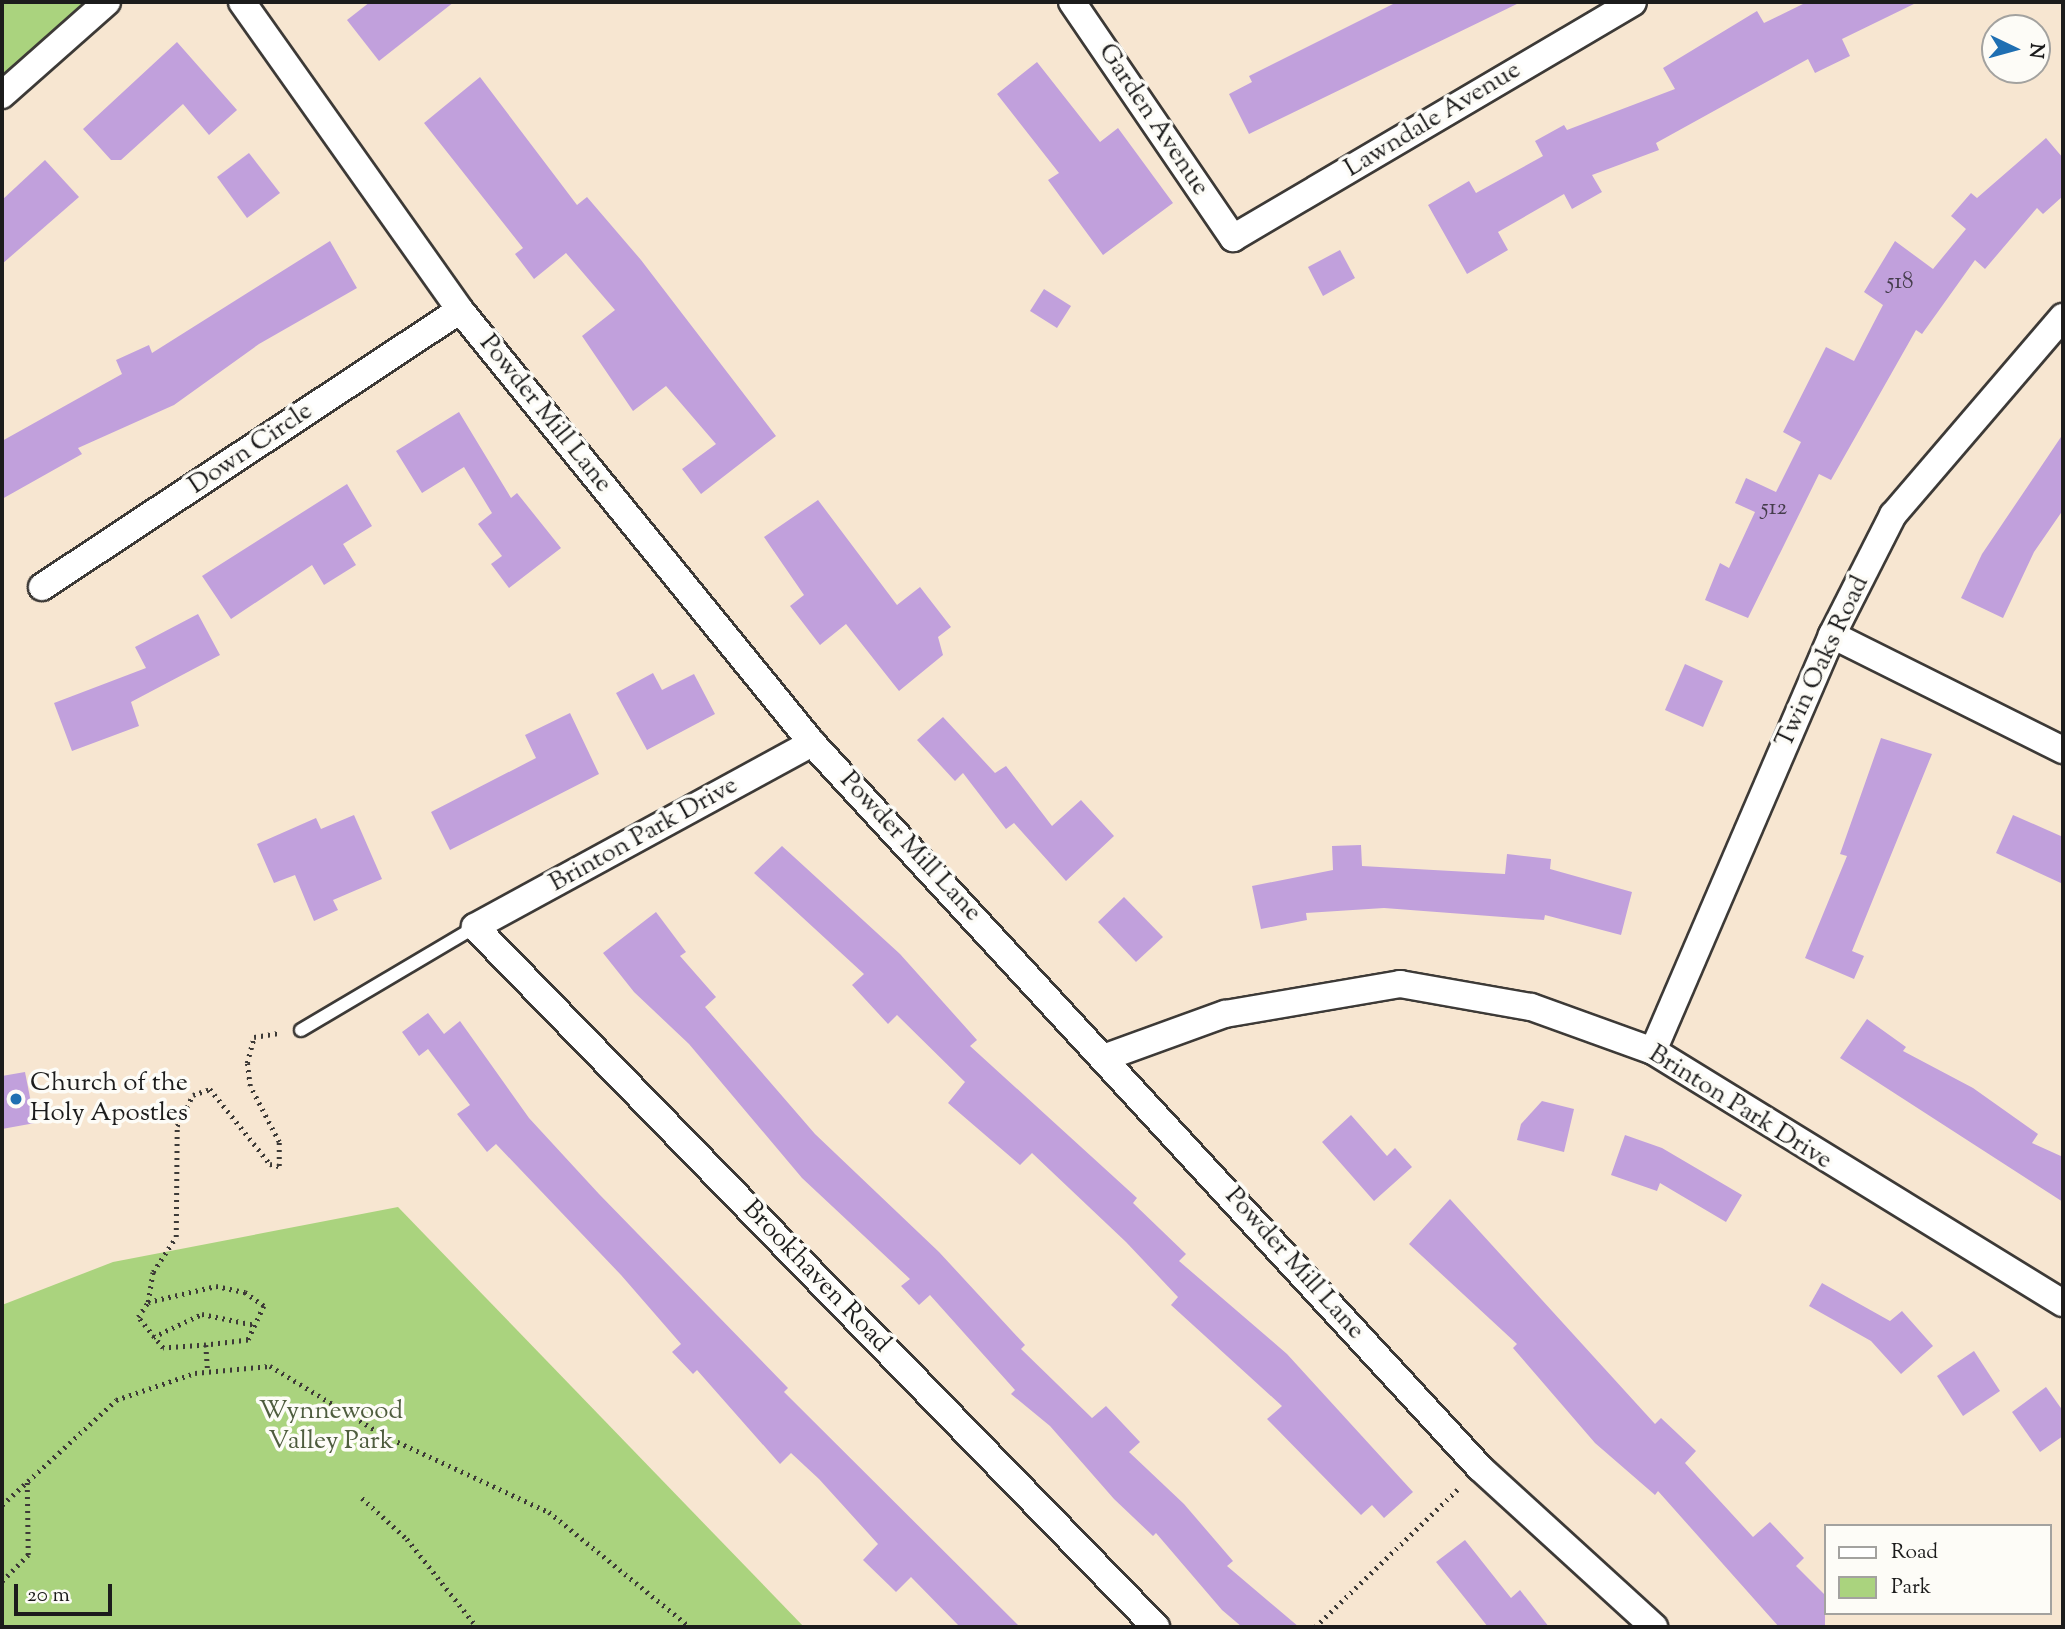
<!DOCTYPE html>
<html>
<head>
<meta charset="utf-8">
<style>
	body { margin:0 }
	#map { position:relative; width:2065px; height:1629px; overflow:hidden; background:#f7e6d1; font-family:"Sorts Mill Goudy",serif }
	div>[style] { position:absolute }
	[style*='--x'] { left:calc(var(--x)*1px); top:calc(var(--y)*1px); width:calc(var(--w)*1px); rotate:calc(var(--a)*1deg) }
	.green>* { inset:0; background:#aad37e }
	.building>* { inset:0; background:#c1a0dc }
	.path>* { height:4.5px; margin-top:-2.25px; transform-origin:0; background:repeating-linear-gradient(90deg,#3d3a37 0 2px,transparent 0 7px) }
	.roads { filter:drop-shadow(2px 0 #3d3a37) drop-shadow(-2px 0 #3d3a37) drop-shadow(0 2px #3d3a37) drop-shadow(0 -2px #3d3a37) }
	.lane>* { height:12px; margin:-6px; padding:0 6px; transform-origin:6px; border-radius:6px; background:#fff }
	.street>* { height:26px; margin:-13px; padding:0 13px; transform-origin:13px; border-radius:13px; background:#fff }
	.dots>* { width:19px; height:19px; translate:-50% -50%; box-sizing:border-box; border:4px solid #fdfcf7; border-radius:50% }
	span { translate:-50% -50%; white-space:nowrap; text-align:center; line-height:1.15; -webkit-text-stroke:7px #fdfcf7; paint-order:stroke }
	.number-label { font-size:23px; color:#453d4c }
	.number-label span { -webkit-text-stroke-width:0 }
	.street-label { font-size:26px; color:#1c1c1c }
	.poi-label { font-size:26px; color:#1c1c1c }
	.left { translate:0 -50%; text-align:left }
	.park-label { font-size:26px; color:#4e5c3e }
	.frame { position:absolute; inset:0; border:4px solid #1c1c1c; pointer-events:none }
	.legend { position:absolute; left:1824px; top:1524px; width:228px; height:91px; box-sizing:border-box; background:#fdfcf7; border:2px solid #a3a29f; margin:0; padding:9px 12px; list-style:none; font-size:21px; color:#1c1c1c }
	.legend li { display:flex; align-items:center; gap:14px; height:35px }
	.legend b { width:35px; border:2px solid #a3a29f }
	.north { position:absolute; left:1981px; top:14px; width:70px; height:70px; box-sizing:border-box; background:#fdfcf7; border:2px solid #a3a29f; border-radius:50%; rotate:95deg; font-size:19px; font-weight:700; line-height:28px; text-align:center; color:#1c1c1c }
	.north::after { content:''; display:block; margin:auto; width:24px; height:32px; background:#1f6fb2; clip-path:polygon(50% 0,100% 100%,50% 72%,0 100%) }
	.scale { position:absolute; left:14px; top:1584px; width:98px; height:32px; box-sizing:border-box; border:4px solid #1c1c1c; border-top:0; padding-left:9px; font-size:21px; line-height:24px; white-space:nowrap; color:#1c1c1c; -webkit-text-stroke:5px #fdfcf7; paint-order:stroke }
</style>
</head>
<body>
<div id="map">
	<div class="green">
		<i style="clip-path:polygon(2px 2px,107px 2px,2px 95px)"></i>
		<i style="clip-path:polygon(398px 1207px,804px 1627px,2px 1627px,2px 1305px,113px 1262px)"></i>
	</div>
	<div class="building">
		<i style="clip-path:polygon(370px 2px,454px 2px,379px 61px,347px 20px)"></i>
		<i style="clip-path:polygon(1397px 2px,1521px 2px,1249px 134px,1229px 94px,1252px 82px,1249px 76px)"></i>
		<i style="clip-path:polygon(1807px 2px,1918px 2px,1842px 39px,1850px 56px,1815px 73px,1808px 59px,1656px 143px,1659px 150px,1592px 175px,1602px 192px,1572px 209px,1564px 194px,1498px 232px,1508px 250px,1467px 274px,1428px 205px,1469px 181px,1476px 193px,1543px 156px,1535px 141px,1564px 125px,1567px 130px,1675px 89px,1663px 68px,1757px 11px,1764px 23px)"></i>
		<i style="clip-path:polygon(177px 42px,237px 110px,209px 135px,183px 104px,121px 160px,111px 160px,83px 129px)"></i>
		<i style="clip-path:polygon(1037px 62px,1100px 142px,1118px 128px,1173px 203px,1103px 255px,1048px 180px,1059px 173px,997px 94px)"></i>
		<i style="clip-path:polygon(480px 77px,577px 205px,587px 197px,641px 260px,776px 436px,701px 494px,682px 469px,716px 444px,666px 386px,633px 411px,582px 336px,615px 310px,566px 253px,534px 279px,515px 254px,523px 248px,424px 123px)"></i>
		<i style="clip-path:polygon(2046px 138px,2063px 158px,2063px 196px,2043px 214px,2037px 208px,1985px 269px,1975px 260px,1922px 334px,1916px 330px,1831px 480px,1819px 474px,1748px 618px,1705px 600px,1720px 563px,1729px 568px,1755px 512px,1735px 503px,1746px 478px,1776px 492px,1801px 442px,1783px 432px,1826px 347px,1854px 361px,1883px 305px,1864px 292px,1895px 241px,1933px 269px,1966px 229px,1951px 216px,1971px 193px,1977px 198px)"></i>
		<i style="clip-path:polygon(249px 153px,280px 193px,247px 218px,217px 177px)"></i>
		<i style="clip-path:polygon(45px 160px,79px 197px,2px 264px,2px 200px)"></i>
		<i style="clip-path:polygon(330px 241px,357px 288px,259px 344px,174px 405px,78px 448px,82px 454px,2px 499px,2px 441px,122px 374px,116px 360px,149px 345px,152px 353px)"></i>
		<i style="clip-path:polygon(1340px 250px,1355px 278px,1323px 296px,1308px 267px)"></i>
		<i style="clip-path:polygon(1044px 289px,1071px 306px,1057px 328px,1030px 311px)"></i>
		<i style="clip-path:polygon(459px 412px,511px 498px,517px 493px,561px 548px,509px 588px,491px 564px,502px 556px,478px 524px,492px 513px,464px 467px,422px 493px,396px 451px)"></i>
		<i style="clip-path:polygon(2063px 434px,2063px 510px,2034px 552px,2003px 618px,1961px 598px,1982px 554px)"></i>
		<i style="clip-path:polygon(347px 484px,372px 526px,343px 544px,356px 565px,324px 585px,312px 565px,231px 619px,202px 576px)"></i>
		<i style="clip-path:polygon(818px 500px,897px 605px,920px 587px,951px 627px,938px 637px,943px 655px,899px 691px,846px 624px,820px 645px,790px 606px,804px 595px,764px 537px)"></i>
		<i style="clip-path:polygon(198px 614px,220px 655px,131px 702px,139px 726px,72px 751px,54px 703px,146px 668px,135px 647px)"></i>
		<i style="clip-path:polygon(1685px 664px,1723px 681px,1703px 727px,1665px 710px)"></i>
		<i style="clip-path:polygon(653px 673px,662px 690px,694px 674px,715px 714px,647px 750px,616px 693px)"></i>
		<i style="clip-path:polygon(570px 713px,599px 774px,450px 850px,431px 812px,536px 758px,525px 735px)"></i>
		<i style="clip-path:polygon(943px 717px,995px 773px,1006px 766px,1052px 826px,1081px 800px,1114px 836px,1066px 881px,1014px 823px,1006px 829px,963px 773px,955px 781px,917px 740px)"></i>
		<i style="clip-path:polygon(1881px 738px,1932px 754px,1852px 951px,1864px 956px,1854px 979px,1805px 958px,1847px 856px,1840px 854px)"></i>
		<i style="clip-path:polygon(354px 815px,382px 879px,333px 900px,338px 910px,314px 921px,295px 875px,274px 883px,257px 844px,316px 818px,321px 829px)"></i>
		<i style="clip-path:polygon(2013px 815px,2063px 837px,2063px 884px,1996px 853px)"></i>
		<i style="clip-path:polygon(1361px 845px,1362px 866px,1505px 874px,1507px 854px,1551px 859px,1550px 869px,1632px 892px,1621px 935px,1545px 915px,1544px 920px,1384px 908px,1306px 913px,1307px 920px,1261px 929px,1252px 886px,1333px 870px,1332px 846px)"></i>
		<i style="clip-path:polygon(782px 846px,900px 954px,977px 1040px,970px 1046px,1137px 1198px,1133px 1203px,1186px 1254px,1179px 1261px,1287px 1354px,1413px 1492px,1384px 1518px,1372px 1505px,1361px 1515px,1267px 1419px,1282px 1406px,1171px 1305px,1178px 1297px,1126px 1242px,1032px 1153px,1020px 1165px,948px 1103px,965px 1082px,897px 1015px,888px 1024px,852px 985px,864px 974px,754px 873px)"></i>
		<i style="clip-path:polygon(1124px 897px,1163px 937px,1136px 962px,1098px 922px)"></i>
		<i style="clip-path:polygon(656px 912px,686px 952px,680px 956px,716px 997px,705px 1007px,815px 1134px,939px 1252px,1025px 1345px,1021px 1349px,1092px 1418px,1106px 1406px,1140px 1442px,1129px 1452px,1184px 1504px,1233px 1561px,1227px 1566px,1299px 1627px,1242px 1627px,1222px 1610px,1156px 1533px,1153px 1536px,1114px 1499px,1050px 1426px,1011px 1394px,1015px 1390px,930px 1295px,919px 1305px,901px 1286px,910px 1279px,802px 1178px,689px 1044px,634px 992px,603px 953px)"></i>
		<i style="clip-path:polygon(428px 1013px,444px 1034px,460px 1021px,529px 1118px,599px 1194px,788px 1388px,784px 1392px,1020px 1627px,960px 1627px,911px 1577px,896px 1592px,863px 1560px,878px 1544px,819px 1479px,791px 1453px,780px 1464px,697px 1370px,693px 1374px,672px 1352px,681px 1344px,621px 1275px,496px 1144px,487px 1152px,457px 1114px,470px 1105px,428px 1049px,419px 1056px,402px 1032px)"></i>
		<i style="clip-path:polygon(1867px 1019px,1906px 1047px,1903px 1051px,1973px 1088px,2038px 1134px,2032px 1143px,2063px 1157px,2063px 1202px,1840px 1058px)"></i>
		<i style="clip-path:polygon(25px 1072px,35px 1123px,2px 1129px,2px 1076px)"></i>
		<i style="clip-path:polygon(1542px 1101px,1574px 1109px,1564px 1152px,1517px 1140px,1521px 1124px)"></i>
		<i style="clip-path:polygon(1351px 1115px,1387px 1156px,1395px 1148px,1412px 1167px,1374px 1201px,1322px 1142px)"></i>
		<i style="clip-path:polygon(1625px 1135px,1662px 1148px,1742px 1195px,1726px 1222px,1660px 1183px,1657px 1191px,1611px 1175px)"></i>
		<i style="clip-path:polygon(1450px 1199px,1655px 1424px,1661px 1418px,1696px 1451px,1685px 1463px,1753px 1537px,1770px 1522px,1804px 1558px,1796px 1566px,1825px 1595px,1825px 1627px,1779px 1627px,1658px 1491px,1655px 1495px,1595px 1443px,1513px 1348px,1517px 1344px,1409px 1244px)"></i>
		<i style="clip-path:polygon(1822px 1283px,1890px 1321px,1902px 1311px,1933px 1346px,1901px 1374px,1871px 1341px,1809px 1306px)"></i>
		<i style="clip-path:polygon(1974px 1351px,2000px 1391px,1963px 1416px,1937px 1376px)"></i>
		<i style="clip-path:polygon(2046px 1387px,2063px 1411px,2063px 1436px,2040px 1452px,2012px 1412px)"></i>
		<i style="clip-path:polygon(1465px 1540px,1511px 1598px,1520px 1590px,1549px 1627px,1488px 1627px,1436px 1562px)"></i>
	</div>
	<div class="path">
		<i style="--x:148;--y:1302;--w:30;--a:-81"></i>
		<i style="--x:153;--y:1272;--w:42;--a:-56.7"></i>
		<i style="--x:176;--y:1237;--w:111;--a:-89.5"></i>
		<i style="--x:177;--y:1126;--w:35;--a:-63"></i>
		<i style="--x:193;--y:1095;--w:18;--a:-19"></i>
		<i style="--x:210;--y:1089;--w:96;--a:51.3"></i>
		<i style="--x:270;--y:1164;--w:9;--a:13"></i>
		<i style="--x:279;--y:1166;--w:24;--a:-90"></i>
		<i style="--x:279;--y:1142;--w:63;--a:-117.4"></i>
		<i style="--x:250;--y:1086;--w:23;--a:-97"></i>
		<i style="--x:247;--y:1063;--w:27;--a:-75"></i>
		<i style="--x:254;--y:1037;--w:25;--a:-9"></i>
		<i style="--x:153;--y:1337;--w:54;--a:-25.1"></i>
		<i style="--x:202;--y:1314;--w:54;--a:11.7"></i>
		<i style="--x:206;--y:1345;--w:43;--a:176"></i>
		<i style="--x:163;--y:1348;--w:40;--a:-129"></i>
		<i style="--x:138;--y:1317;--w:18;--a:-56"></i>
		<i style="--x:148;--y:1302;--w:70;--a:-13.2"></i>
		<i style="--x:216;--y:1286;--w:30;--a:12"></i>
		<i style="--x:245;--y:1292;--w:24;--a:36"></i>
		<i style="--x:264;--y:1306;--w:38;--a:115"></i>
		<i style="--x:248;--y:1340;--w:42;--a:173.2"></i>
		<i style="--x:206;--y:1345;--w:26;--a:86"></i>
		<i style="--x:362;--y:1498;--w:61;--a:42.3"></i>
		<i style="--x:407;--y:1539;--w:112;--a:51.5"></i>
		<i style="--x:2;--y:1505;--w:155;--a:-42.6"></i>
		<i style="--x:116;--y:1400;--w:83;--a:-18.9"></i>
		<i style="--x:195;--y:1373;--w:75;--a:-5.3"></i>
		<i style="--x:270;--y:1366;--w:135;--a:31.3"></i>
		<i style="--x:385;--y:1436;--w:181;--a:24.9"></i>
		<i style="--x:549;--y:1512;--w:182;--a:39.2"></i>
		<i style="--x:2;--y:1581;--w:37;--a:-45"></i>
		<i style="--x:28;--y:1555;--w:73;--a:-90.8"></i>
		<i style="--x:1315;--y:1627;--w:200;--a:-44"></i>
	</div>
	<div class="roads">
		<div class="lane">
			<i style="--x:301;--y:1030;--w:202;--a:-30.6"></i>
		</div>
		<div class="street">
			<i style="--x:242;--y:2;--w:377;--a:54.7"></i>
			<i style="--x:460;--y:310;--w:558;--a:50.89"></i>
			<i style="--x:812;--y:743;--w:986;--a:47.34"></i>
			<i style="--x:1480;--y:1468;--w:236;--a:42.4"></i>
			<i style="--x:1072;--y:2;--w:286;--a:55.7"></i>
			<i style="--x:1233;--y:238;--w:464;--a:-30.5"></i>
			<i style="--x:2;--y:95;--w:140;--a:-41.5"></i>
			<i style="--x:42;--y:587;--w:501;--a:-33.53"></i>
			<i style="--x:1832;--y:635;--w:258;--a:26.5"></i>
			<i style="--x:812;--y:743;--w:384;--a:151.4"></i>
			<i style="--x:475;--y:927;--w:977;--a:45.79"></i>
			<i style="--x:1653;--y:1051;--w:453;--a:-66.7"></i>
			<i style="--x:1832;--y:635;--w:135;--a:-63.1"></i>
			<i style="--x:1893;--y:515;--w:261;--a:-49.4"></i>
			<i style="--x:1106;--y:1057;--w:127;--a:-19.9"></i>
			<i style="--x:1225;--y:1014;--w:178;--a:-9.7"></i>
			<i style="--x:1400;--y:984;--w:133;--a:10"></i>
			<i style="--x:1531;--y:1007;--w:130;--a:19.8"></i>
			<i style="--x:1653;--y:1051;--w:481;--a:31.6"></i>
		</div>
	</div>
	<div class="dots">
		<i style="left:16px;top:1099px;background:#1f6fb2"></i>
	</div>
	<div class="number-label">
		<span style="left:1900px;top:283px">518</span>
		<span style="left:1774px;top:509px">512</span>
	</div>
	<div class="street-label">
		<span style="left:1153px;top:120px;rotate:56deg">Garden Avenue</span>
		<span style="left:1433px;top:120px;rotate:-31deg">Lawndale Avenue</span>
		<span style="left:545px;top:414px;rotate:51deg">Powder Mill Lane</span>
		<span style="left:251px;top:449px;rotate:-34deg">Down Circle</span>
		<span style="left:1823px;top:662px;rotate:-65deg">Twin Oaks Road</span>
		<span style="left:644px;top:835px;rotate:-29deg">Brinton Park Drive</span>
		<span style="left:910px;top:847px;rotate:47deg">Powder Mill Lane</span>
		<span style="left:1740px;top:1108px;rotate:32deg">Brinton Park Drive</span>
		<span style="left:1294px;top:1264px;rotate:48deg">Powder Mill Lane</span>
		<span style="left:816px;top:1277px;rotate:46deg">Brookhaven Road</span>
	</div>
	<div class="poi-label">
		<span class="left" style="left:30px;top:1099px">Church of the<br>Holy Apostles</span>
	</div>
	<div class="park-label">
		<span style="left:331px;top:1427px">Wynnewood<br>Valley Park</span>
	</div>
	<div class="frame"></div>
	<ul class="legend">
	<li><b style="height:9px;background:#fff"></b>Road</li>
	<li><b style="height:19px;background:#aad37e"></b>Park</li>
	</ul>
	<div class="north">N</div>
	<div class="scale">20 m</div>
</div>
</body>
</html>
